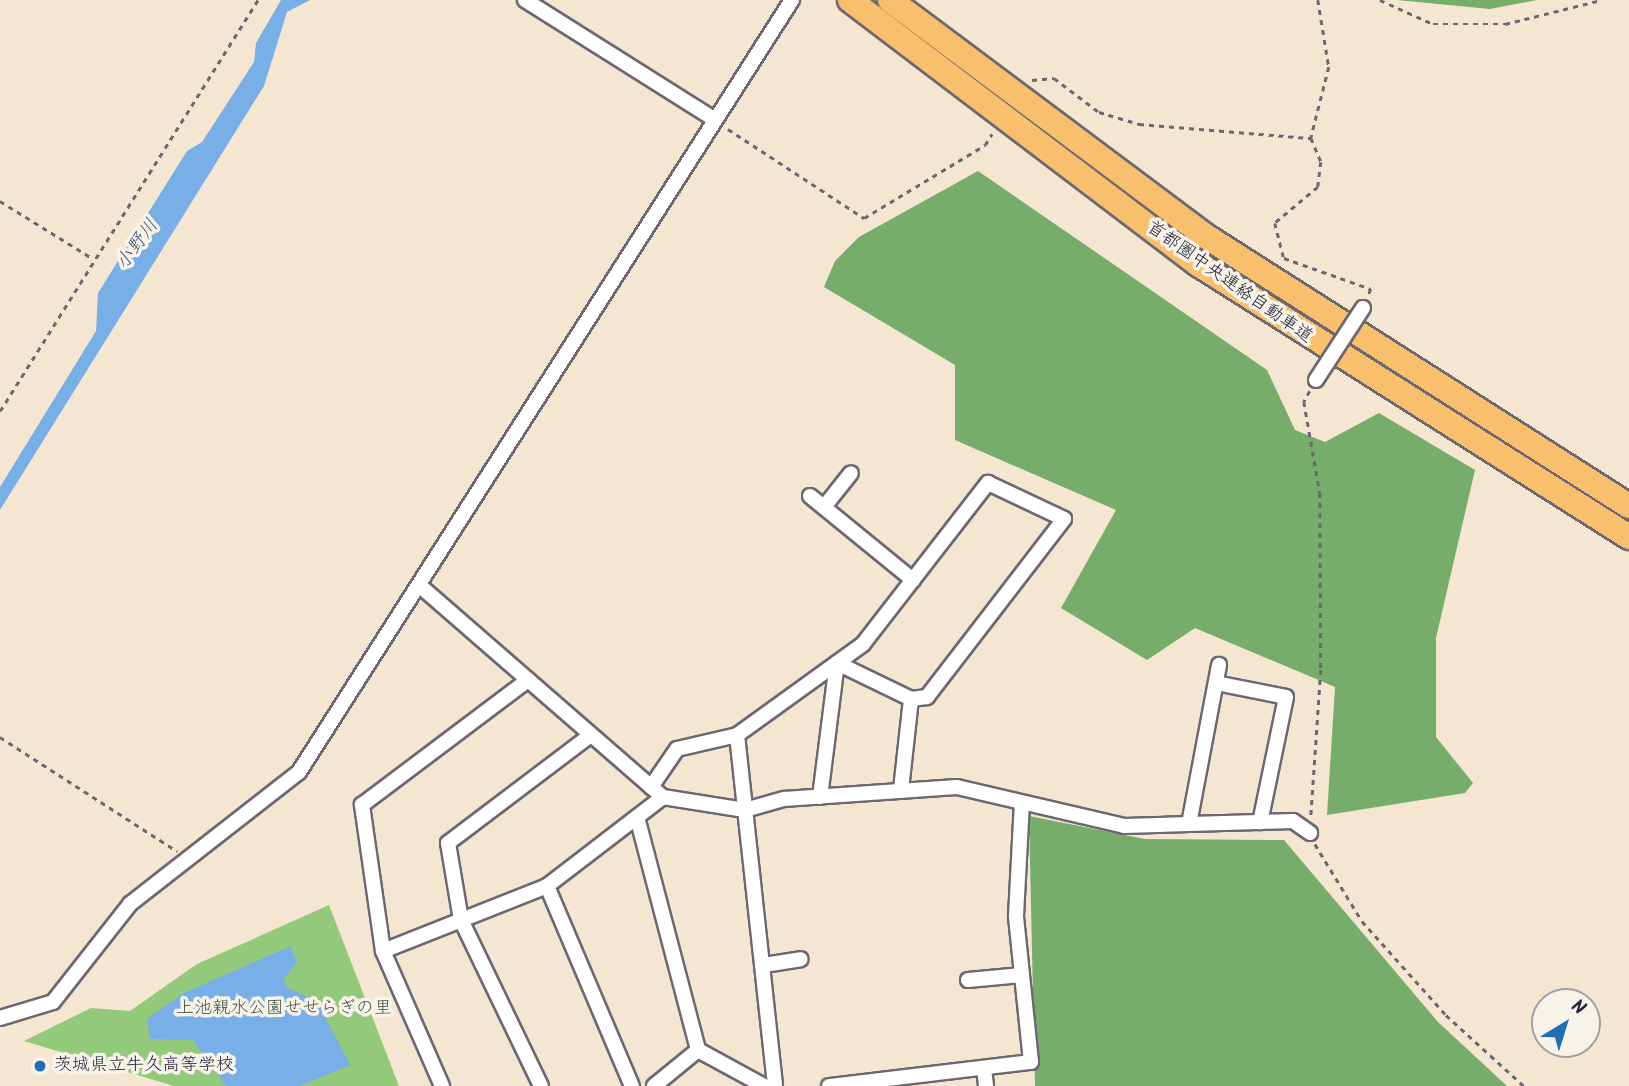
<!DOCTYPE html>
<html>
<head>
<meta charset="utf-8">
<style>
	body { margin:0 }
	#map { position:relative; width:1629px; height:1086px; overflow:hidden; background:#f5e6d2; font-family:Kalam,"Klee One",sans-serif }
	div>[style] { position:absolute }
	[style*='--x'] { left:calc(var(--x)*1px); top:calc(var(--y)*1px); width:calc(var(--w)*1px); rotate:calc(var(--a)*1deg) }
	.green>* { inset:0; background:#93c97b }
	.forest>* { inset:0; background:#76ad6b }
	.water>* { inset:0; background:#77afe6 }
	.path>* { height:2.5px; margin-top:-1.25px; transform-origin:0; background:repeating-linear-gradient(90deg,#6c6770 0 5px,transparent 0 10px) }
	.roads { filter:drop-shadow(2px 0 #6c6770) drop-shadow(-2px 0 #6c6770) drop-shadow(0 2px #6c6770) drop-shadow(0 -2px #6c6770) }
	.street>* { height:14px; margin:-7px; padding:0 7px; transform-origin:7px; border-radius:7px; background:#fff }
	.highway>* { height:24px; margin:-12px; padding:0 12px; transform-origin:12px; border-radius:12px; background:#f8bf6c }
	.bridges { filter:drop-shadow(2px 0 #6c6770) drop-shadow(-2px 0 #6c6770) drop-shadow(0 2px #6c6770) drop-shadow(0 -2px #6c6770) }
	.street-bridge>* { height:14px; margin:-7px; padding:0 7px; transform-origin:7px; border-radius:7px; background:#fff }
	.dots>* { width:19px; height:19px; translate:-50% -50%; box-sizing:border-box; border:4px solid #f7f3e8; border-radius:50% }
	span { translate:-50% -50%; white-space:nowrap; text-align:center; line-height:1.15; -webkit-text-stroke:7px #f7f3e8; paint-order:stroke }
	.street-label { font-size:18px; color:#22223b }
	.park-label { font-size:18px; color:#44544e }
	.poi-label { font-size:18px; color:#22223b }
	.left { translate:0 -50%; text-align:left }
	.water-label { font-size:19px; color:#405377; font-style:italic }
	.north { position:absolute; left:1531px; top:988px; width:70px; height:70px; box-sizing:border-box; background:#f7f3e8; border:2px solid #a29fa3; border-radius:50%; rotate:38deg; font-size:19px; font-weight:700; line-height:28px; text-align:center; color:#22223b }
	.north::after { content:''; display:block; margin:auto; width:24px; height:32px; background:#1f6fb2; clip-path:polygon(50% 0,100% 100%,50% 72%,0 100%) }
</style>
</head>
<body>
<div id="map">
	<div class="green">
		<i style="clip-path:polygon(329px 905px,399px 1086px,174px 1086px,24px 1041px,91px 1008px,130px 1011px,197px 964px)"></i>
	</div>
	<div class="forest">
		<i style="clip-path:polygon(1397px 0,1537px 0,1490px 9px)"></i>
		<i style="clip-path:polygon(978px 171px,1267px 370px,1295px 430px,1325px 442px,1379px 413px,1475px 470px,1436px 638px,1436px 737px,1473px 783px,1465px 793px,1327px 815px,1335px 687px,1195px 628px,1147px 660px,1061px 608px,1116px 510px,955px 440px,955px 365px,824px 287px,835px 261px,859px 237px)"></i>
		<i style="clip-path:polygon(1029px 816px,1145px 839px,1284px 840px,1438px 1022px,1507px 1086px,1035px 1086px)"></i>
	</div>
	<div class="water">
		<i style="clip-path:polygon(281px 0,310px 0,287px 12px,264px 86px,0 510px,0 487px,96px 331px,98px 293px,187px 151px,202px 142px,254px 62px,256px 43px)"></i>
		<i style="clip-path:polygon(291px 946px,297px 963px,284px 978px,286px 987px,317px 1001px,350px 1065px,300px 1086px,226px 1086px,193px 1040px,150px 1039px,147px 1019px,184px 993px)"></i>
	</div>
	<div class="path">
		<i style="--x:1318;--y:0;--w:68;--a:80.7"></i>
		<i style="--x:1329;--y:67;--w:73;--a:104.2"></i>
		<i style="--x:1311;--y:138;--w:26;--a:67"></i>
		<i style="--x:1321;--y:162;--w:25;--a:97"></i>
		<i style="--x:1318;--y:187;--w:56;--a:140.1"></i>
		<i style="--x:1275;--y:223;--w:36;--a:76"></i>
		<i style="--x:1284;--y:258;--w:92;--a:19.6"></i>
		<i style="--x:1371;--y:289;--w:8;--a:113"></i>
		<i style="--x:1380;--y:0;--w:58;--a:24.4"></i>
		<i style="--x:1433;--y:24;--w:72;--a:0"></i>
		<i style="--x:1505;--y:24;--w:99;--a:-14"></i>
		<i style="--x:1032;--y:80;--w:22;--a:-5"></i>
		<i style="--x:1054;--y:78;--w:56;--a:37.1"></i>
		<i style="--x:1099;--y:112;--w:42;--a:16.7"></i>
		<i style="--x:1139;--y:124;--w:173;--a:4.7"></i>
		<i style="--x:728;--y:129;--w:163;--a:33.2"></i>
		<i style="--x:864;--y:218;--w:141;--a:-31.1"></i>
		<i style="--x:985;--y:145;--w:13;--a:-58"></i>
		<i style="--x:0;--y:201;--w:108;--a:31.8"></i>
		<i style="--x:1310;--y:391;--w:13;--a:119"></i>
		<i style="--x:1304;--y:402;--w:92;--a:80"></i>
		<i style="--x:1320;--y:493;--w:177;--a:89.7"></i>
		<i style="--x:1321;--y:670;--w:148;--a:93.9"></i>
		<i style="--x:0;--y:411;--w:485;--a:-57.9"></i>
		<i style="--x:0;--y:737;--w:211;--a:32.8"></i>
		<i style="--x:1315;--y:844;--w:90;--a:58.6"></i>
		<i style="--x:1362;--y:921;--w:126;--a:48.2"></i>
		<i style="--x:1446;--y:1015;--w:105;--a:42.3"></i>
	</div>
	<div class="roads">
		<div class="street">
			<i style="--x:525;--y:0;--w:223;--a:32.2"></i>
			<i style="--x:810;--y:496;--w:133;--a:39.2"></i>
			<i style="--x:824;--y:507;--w:43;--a:-51.5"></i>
			<i style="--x:419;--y:585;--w:323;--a:41"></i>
			<i style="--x:663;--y:797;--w:83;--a:9"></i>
			<i style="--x:745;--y:810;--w:41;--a:-15.8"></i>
			<i style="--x:784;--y:799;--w:173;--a:-4"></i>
			<i style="--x:957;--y:787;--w:171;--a:13.1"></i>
			<i style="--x:1124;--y:826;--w:169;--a:-1.7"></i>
			<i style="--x:1293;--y:821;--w:21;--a:35"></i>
			<i style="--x:1216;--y:683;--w:71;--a:11.3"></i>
			<i style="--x:1286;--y:697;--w:128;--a:101.7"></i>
			<i style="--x:737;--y:735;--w:353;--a:83.8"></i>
			<i style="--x:651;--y:787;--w:46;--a:-55.6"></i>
			<i style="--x:677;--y:749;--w:62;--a:-13.1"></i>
			<i style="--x:737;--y:735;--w:155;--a:-35.8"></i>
			<i style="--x:863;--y:644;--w:204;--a:-52.2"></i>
			<i style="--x:988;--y:483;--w:84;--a:25.3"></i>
			<i style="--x:1064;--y:519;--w:225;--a:127.6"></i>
			<i style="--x:927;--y:697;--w:16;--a:173"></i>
			<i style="--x:911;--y:699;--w:92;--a:96.3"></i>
			<i style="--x:820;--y:797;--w:135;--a:-82.8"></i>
			<i style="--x:837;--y:663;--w:82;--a:25.9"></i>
			<i style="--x:637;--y:817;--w:241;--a:75.3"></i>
			<i style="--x:698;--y:1050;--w:75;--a:28.6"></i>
			<i style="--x:1189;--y:824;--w:162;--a:-79.3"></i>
			<i style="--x:547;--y:886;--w:217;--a:67"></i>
			<i style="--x:383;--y:951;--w:148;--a:-98.2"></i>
			<i style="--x:362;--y:805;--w:208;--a:-37"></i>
			<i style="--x:764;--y:965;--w:37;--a:-9"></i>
			<i style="--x:968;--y:980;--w:54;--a:-5.3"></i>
			<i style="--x:0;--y:1018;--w:55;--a:-16.8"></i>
			<i style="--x:53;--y:1002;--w:125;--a:-51.8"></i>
			<i style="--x:130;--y:904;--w:214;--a:-38"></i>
			<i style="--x:299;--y:772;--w:916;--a:-57.44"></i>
			<i style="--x:984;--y:1069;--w:17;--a:83"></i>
			<i style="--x:442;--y:1086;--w:147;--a:-113.6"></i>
			<i style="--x:383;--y:951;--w:176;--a:-21.6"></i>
			<i style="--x:547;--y:886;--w:146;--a:-37.5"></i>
			<i style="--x:541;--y:1086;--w:184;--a:-115.7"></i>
			<i style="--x:461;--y:920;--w:78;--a:-99.6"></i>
			<i style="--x:448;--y:843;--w:179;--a:-37.1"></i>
			<i style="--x:654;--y:1086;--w:57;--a:-39.3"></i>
			<i style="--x:829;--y:1086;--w:203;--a:-6.8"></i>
			<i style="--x:1031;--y:1062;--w:147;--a:-95.9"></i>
			<i style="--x:1016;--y:916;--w:114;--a:-87"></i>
		</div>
		<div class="highway">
			<i style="--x:850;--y:0;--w:437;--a:37.2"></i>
			<i style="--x:1198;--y:264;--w:510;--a:32.35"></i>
			<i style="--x:890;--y:0;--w:396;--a:36.8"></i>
			<i style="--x:1207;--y:237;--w:500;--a:32.52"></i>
		</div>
	</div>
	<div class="bridges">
		<div class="street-bridge">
			<i style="--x:1316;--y:380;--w:86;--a:-56.9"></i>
		</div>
	</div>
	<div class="dots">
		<i style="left:40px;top:1066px;background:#1f6fb2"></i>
	</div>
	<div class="street-label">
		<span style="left:1229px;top:283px;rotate:35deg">首都圏中央連絡自動車道</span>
	</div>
	<div class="park-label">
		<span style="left:284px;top:1009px">上池親水公園せせらぎの里</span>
	</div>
	<div class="poi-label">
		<span class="left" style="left:54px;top:1066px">茨城県立牛久高等学校</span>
	</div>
	<div class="water-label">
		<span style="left:138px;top:245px;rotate:-54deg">小野川</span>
	</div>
	<div class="north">N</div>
</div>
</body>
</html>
